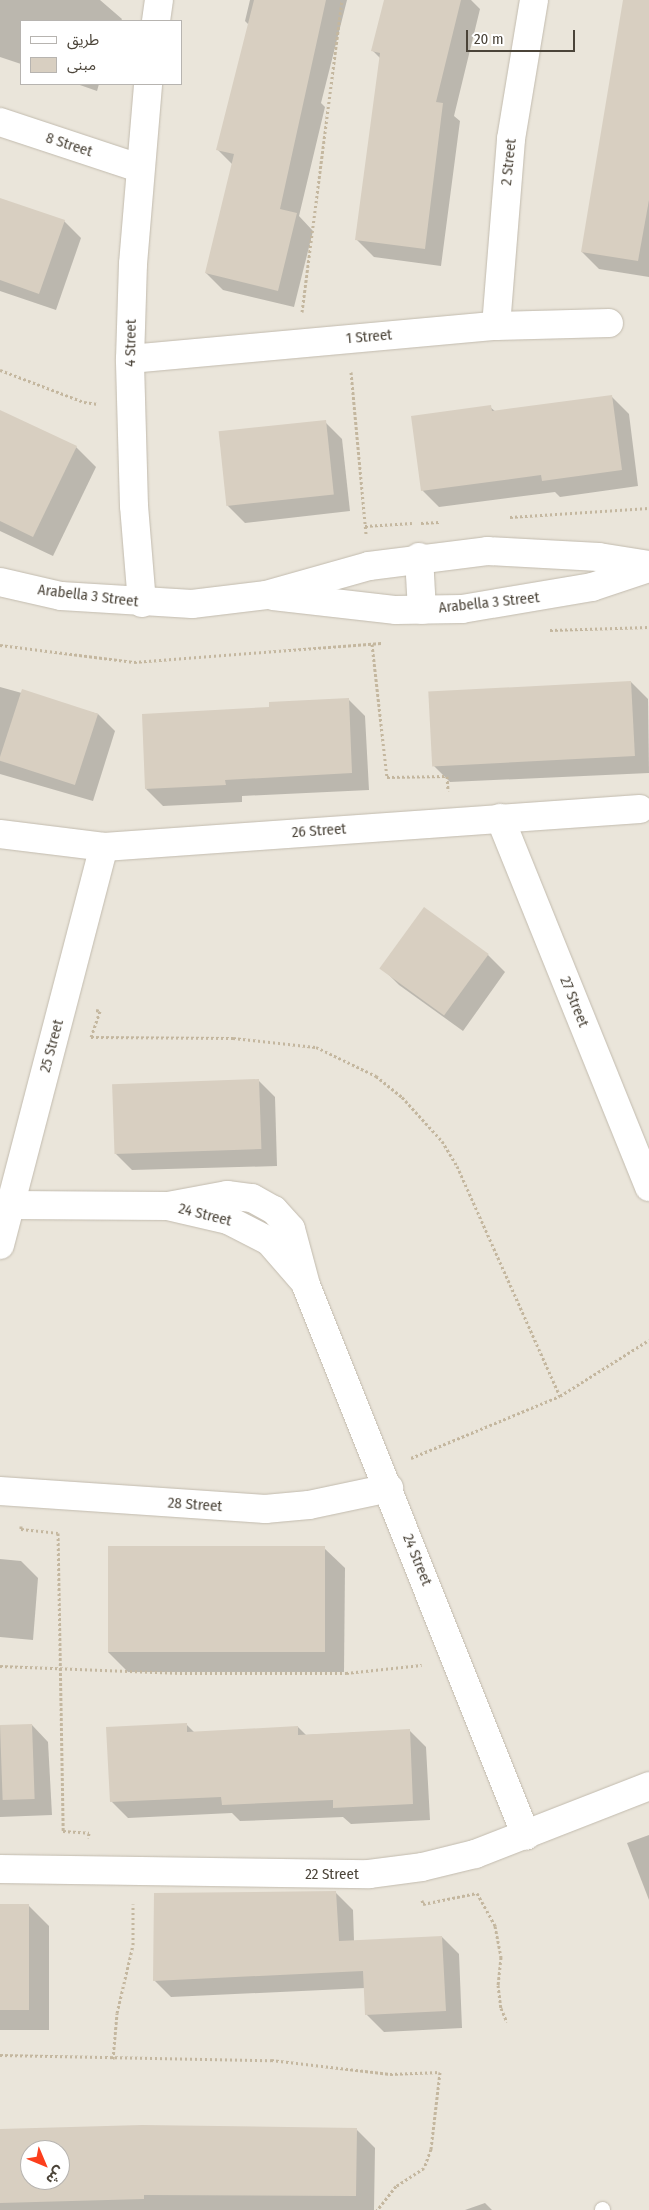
<!DOCTYPE html>
<meta charset="utf-8">
<style>
body{margin:0}
#map{position:relative;width:649px;height:2210px;overflow:hidden;background:#f6f3ec;font-family:"Fira Sans Condensed","Noto Sans Arabic",sans-serif}
div>[style]{position:absolute}
.residential>*{inset:0;background:#eae5da}
.shadow>*{inset:0;background:#0003}
.building>*{inset:0;background:#d8cfc1;transform-origin:0 0}
.path>*{height:3px;margin-top:-1.5px;transform-origin:0;background:repeating-linear-gradient(90deg,#c4b79f 0 2.5px,transparent 0 5px)}
.roads{filter:drop-shadow(0 0 1px #c2bbae) drop-shadow(0 0 1px #c2bbae)}
.lane>*{height:15px;margin:-7.5px;padding:0 7.5px;transform-origin:7.5px;border-radius:7.5px;background:#fff}
.street>*{height:28px;margin:-14px;padding:0 14px;transform-origin:14px;border-radius:14px;background:#fff}
span{translate:-50% -50%;white-space:nowrap;text-align:center;line-height:1.15;-webkit-text-stroke:5px #fff;paint-order:stroke}
.street-label{font-size:15px;color:#4b4439}
.legend{position:absolute;left:20px;top:20px;width:162px;height:65px;box-sizing:border-box;background:#fff;border:1px solid #b7b4b0;margin:0;padding:6px 9px;list-style:none;font-size:15px;color:#4b4439}
.legend li{display:flex;align-items:center;gap:10px;height:25px}
.legend b{width:25px;border:1px solid #b7b4b0}
.north{position:absolute;left:20px;top:2140px;width:50px;height:50px;box-sizing:border-box;background:#fff;border:1px solid #b7b4b0;border-radius:50%;rotate:135deg;font-size:14px;font-weight:700;line-height:20px;text-align:center;color:#4b4439}
.north::after{content:'';display:block;margin:auto;width:18px;height:22px;background:#fc3f1d;clip-path:polygon(50% 0,100% 100%,50% 72%,0 100%)}
.scale{position:absolute;left:466px;top:30px;width:109px;height:22px;box-sizing:border-box;border:2px solid #4b4439;border-top:0;padding-left:6px;font-size:15px;line-height:18px;white-space:nowrap;color:#4b4439;-webkit-text-stroke:4px #fff;paint-order:stroke}
</style>
<div id="map">
<div class="residential">
<i style="clip-path:polygon(evenodd,0 0,649px 0,649px 2210px,0 2210px,0 0,21px 21px,181px 21px,181px 84px,21px 84px,21px 21px,0 0,30px 2150px,60px 2150px,60px 2180px,30px 2180px,30px 2150px)"></i>
</div>
<div class="shadow">
<i style="clip-path:polygon(0 0,100px 0,122px 19px,121px 21px,21px 21px,21px 64px,0 57px)"></i>
<i style="clip-path:polygon(250px 0,347px 0,321px 103px,325px 107px,299px 216px,313px 231px,294px 307px,223px 290px,206px 273px,233px 165px,218px 150px,249px 25px,245px 21px)"></i>
<i style="clip-path:polygon(385px 0,471px 0,480px 9px,454px 116px,460px 121px,441px 266px,374px 257px,357px 240px,381px 59px,373px 51px)"></i>
<i style="clip-path:polygon(624px 0,649px 0,649px 277px,599px 269px,582px 252px)"></i>
<i style="clip-path:polygon(77px 84px,99px 84px,97px 91px)"></i>
<i style="clip-path:polygon(0 199px,64px 221px,81px 238px,56px 310px,0 291px)"></i>
<i style="clip-path:polygon(612px 397px,629px 414px,638px 486px,560px 497px,555px 492px,439px 507px,422px 490px,490px 407px,496px 412px)"></i>
<i style="clip-path:polygon(0 411px,76px 447px,96px 467px,53px 556px,0 531px)"></i>
<i style="clip-path:polygon(325px 422px,342px 439px,350px 511px,245px 523px,228px 506px,221px 433px)"></i>
<i style="clip-path:polygon(631px 682px,648px 699px,649px 773px,450px 782px,433px 765px)"></i>
<i style="clip-path:polygon(0 687px,98px 714px,115px 731px,93px 801px,0 774px)"></i>
<i style="clip-path:polygon(348px 699px,365px 716px,369px 790px,242px 796px,242px 802px,163px 806px,146px 789px,270px 708px)"></i>
<i style="clip-path:polygon(424px 909px,488px 955px,505px 972px,463px 1031px,399px 985px,382px 968px)"></i>
<i style="clip-path:polygon(258px 1080px,275px 1097px,277px 1166px,132px 1170px,115px 1153px)"></i>
<i style="clip-path:polygon(324px 1548px,345px 1568px,344px 1672px,128px 1672px,108px 1652px)"></i>
<i style="clip-path:polygon(0 1559px,21px 1561px,38px 1578px,33px 1640px,0 1637px)"></i>
<i style="clip-path:polygon(186px 1724px,195px 1733px,298px 1727px,306px 1735px,409px 1730px,426px 1747px,430px 1820px,351px 1824px,343px 1817px,240px 1821px,232px 1813px,128px 1818px,111px 1801px)"></i>
<i style="clip-path:polygon(32px 1725px,48px 1742px,52px 1815px,0 1817px,0 1726px)"></i>
<i style="clip-path:polygon(649px 1835px,649px 1900px,627px 1843px)"></i>
<i style="clip-path:polygon(336px 1893px,353px 1910px,354px 1941px,442px 1937px,459px 1954px,462px 2028px,384px 2032px,367px 2015px,365px 1988px,171px 1997px,154px 1980px)"></i>
<i style="clip-path:polygon(0 1906px,29px 1906px,49px 1926px,49px 2030px,0 2030px)"></i>
<i style="clip-path:polygon(evenodd,356px 2129px,375px 2148px,374px 2210px,0 2210px,0 2131px,356px 2129px,30px 2150px,60px 2150px,60px 2180px,30px 2180px,30px 2150px)"></i>
<i style="clip-path:polygon(485px 2203px,492px 2210px,465px 2210px)"></i>
</div>
<div class="building">
<i style="clip-path:polygon(254px 0,326px 0,280px 209px,297px 213px,278px 291px,205px 273px,234px 154px,216px 150px)"></i>
<i style="clip-path:polygon(384px 0,461px 0,436px 102px,443px 103px,425px 249px,355px 240px,380px 53px,371px 51px)"></i>
<i style="clip-path:polygon(623px 0,649px 0,649px 200px,638px 261px,581px 252px)"></i>
<i style="clip-path:polygon(0 198px,65px 220px,39px 294px,0 280px)"></i>
<i style="clip-path:polygon(612px 395px,622px 470px,542px 481px,541px 475px,421px 491px,411px 416px,491px 405px,492px 411px)"></i>
<i style="clip-path:polygon(0 410px,77px 446px,33px 537px,0 521px)"></i>
<i style="left:326px;top:420px;width:75px;height:108px;rotate:84deg"></i>
<i style="left:631px;top:681px;width:75px;height:203px;rotate:87deg"></i>
<i style="left:22px;top:689px;width:80px;height:75px;rotate:18deg"></i>
<i style="clip-path:polygon(349px 698px,352px 773px,225px 780px,226px 785px,145px 789px,142px 714px,269px 707px,269px 702px)"></i>
<i style="left:424px;top:907px;width:80px;height:76px;rotate:36deg"></i>
<i style="left:259px;top:1079px;width:70px;height:147px;rotate:88deg"></i>
<i style="left:108px;top:1546px;width:217px;height:106px"></i>
<i style="clip-path:polygon(187px 1723px,187px 1732px,298px 1726px,298px 1735px,410px 1729px,413px 1804px,333px 1808px,333px 1800px,222px 1805px,221px 1797px,110px 1802px,106px 1727px)"></i>
<i style="left:32px;top:1724px;width:75px;height:32px;rotate:88deg"></i>
<i style="clip-path:polygon(336px 1891px,339px 1941px,442px 1936px,446px 2011px,365px 2015px,363px 1971px,153px 1981px,154px 1893px)"></i>
<i style="left:0;top:1904px;width:29px;height:106px"></i>
<i style="clip-path:polygon(evenodd,142px 2125px,357px 2128px,356px 2196px,144px 2195px,144px 2199px,0 2203px,0 2129px,142px 2125px,30px 2150px,60px 2150px,60px 2180px,30px 2180px,30px 2150px)"></i>
</div>
<div class="path">
<i style="left:302px;top:312px;width:315px;rotate:-82.7deg"></i>
<i style="left:0;top:370px;width:90px;rotate:20.9deg"></i>
<i style="left:84px;top:402px;width:14px;rotate:8deg"></i>
<i style="left:351px;top:372px;width:164px;rotate:84.7deg"></i>
<i style="left:510px;top:517px;width:139px;rotate:-3.7deg"></i>
<i style="left:421px;top:523px;width:18px;rotate:-3deg"></i>
<i style="left:365px;top:526px;width:47px;rotate:-3.7deg"></i>
<i style="left:550px;top:630px;width:99px;rotate:-1.7deg"></i>
<i style="left:372px;top:644px;width:134px;rotate:83.6deg"></i>
<i style="left:387px;top:777px;width:60px;rotate:-1deg"></i>
<i style="left:447px;top:776px;width:15px;rotate:86deg"></i>
<i style="left:0;top:645px;width:135px;rotate:7.2deg"></i>
<i style="left:134px;top:662px;width:248px;rotate:-4.4deg"></i>
<i style="left:96px;top:1010px;width:4px;rotate:14deg"></i>
<i style="left:100px;top:1011px;width:28px;rotate:109deg"></i>
<i style="left:91px;top:1037px;width:142px;rotate:0.4deg"></i>
<i style="left:233px;top:1038px;width:83px;rotate:6.2deg"></i>
<i style="left:316px;top:1047px;width:67px;rotate:25.8deg"></i>
<i style="left:376px;top:1076px;width:33px;rotate:39deg"></i>
<i style="left:402px;top:1097px;width:59px;rotate:47.7deg"></i>
<i style="left:442px;top:1141px;width:29px;rotate:59deg"></i>
<i style="left:457px;top:1166px;width:252px;rotate:65.9deg"></i>
<i style="left:411px;top:1458px;width:161px;rotate:-22.6deg"></i>
<i style="left:560px;top:1396px;width:105px;rotate:-32.2deg"></i>
<i style="left:21px;top:1526px;width:3px;rotate:90deg"></i>
<i style="left:21px;top:1529px;width:37px;rotate:6deg"></i>
<i style="left:58px;top:1533px;width:298px;rotate:89deg"></i>
<i style="left:63px;top:1831px;width:26px;rotate:4deg"></i>
<i style="left:89px;top:1833px;width:5px;rotate:101deg"></i>
<i style="left:0;top:1666px;width:180px;rotate:2.2deg"></i>
<i style="left:180px;top:1673px;width:166px"></i>
<i style="left:346px;top:1673px;width:76px;rotate:-6deg"></i>
<i style="left:422px;top:1900px;width:4px;rotate:76deg"></i>
<i style="left:423px;top:1904px;width:55px;rotate:-11.5deg"></i>
<i style="left:477px;top:1893px;width:38px;rotate:61deg"></i>
<i style="left:495px;top:1926px;width:32px;rotate:79deg"></i>
<i style="left:501px;top:1957px;width:28px;rotate:96deg"></i>
<i style="left:498px;top:1985px;width:23px;rotate:83deg"></i>
<i style="left:501px;top:2008px;width:15px;rotate:67deg"></i>
<i style="left:0;top:2055px;width:271px;rotate:1.1deg"></i>
<i style="left:271px;top:2060px;width:120px;rotate:6.7deg"></i>
<i style="left:390px;top:2074px;width:50px;rotate:-2.3deg"></i>
<i style="left:440px;top:2072px;width:78px;rotate:96.7deg"></i>
<i style="left:431px;top:2149px;width:20px;rotate:110deg"></i>
<i style="left:424px;top:2168px;width:33px;rotate:147deg"></i>
<i style="left:396px;top:2186px;width:31px;rotate:128deg"></i>
<i style="left:113px;top:2059px;width:46px;rotate:-85deg"></i>
<i style="left:117px;top:2013px;width:70px;rotate:-76.8deg"></i>
<i style="left:133px;top:1945px;width:41px;rotate:-90deg"></i>
</div>
<div class="roads">
<div class="lane">
<i style="left:602px;top:2209px;width:1px;rotate:90deg"></i>
</div>
<div class="street">
<i style="left:156px;top:21px;width:21px;rotate:-82deg"></i>
<i style="left:0;top:122px;width:146px;rotate:18.3deg"></i>
<i style="left:496px;top:326px;width:188px;rotate:-85.4deg"></i>
<i style="left:511px;top:139px;width:141px;rotate:-80.6deg"></i>
<i style="left:130px;top:359px;width:367px;rotate:-5.2deg"></i>
<i style="left:496px;top:326px;width:113px;rotate:-1.5deg"></i>
<i style="left:419px;top:557px;width:53px;rotate:86.8deg"></i>
<i style="left:0;top:582px;width:63px;rotate:12.9deg"></i>
<i style="left:61px;top:596px;width:131px;rotate:3.5deg"></i>
<i style="left:192px;top:604px;width:75px;rotate:-6.9deg"></i>
<i style="left:266px;top:595px;width:107px;rotate:-15.7deg"></i>
<i style="left:369px;top:566px;width:119px;rotate:-7.2deg"></i>
<i style="left:487px;top:551px;width:112px;rotate:3.1deg"></i>
<i style="left:599px;top:557px;width:51px;rotate:9.1deg"></i>
<i style="left:273px;top:596px;width:124px;rotate:6.5deg"></i>
<i style="left:396px;top:610px;width:66px;rotate:-0.9deg"></i>
<i style="left:462px;top:609px;width:132px;rotate:-9.6deg"></i>
<i style="left:592px;top:587px;width:60px;rotate:-18.4deg"></i>
<i style="left:142px;top:603px;width:97px;rotate:-94.7deg"></i>
<i style="left:134px;top:506px;width:147px;rotate:-91.6deg"></i>
<i style="left:130px;top:359px;width:95px;rotate:-88.2deg"></i>
<i style="left:133px;top:264px;width:181px;rotate:-85.2deg"></i>
<i style="left:500px;top:818px;width:398px;rotate:68deg"></i>
<i style="left:0;top:834px;width:105px;rotate:7.1deg"></i>
<i style="left:104px;top:847px;width:537px;rotate:-4.06deg"></i>
<i style="left:9px;top:1205px;width:159px;rotate:0.4deg"></i>
<i style="left:168px;top:1206px;width:62px;rotate:13.1deg"></i>
<i style="left:228px;top:1220px;width:46px;rotate:27.1deg"></i>
<i style="left:269px;top:1241px;width:50px;rotate:49deg"></i>
<i style="left:168px;top:1206px;width:60px;rotate:-10.6deg"></i>
<i style="left:227px;top:1195px;width:25px;rotate:7deg"></i>
<i style="left:252px;top:1198px;width:25px;rotate:29deg"></i>
<i style="left:274px;top:1210px;width:25px;rotate:48deg"></i>
<i style="left:291px;top:1229px;width:58px;rotate:75deg"></i>
<i style="left:306px;top:1285px;width:593px;rotate:68.23deg"></i>
<i style="left:0;top:1245px;width:411px;rotate:-75.4deg"></i>
<i style="left:0;top:1491px;width:266px;rotate:3.9deg"></i>
<i style="left:265px;top:1509px;width:44px;rotate:-5.2deg"></i>
<i style="left:309px;top:1505px;width:82px;rotate:-12deg"></i>
<i style="left:0;top:1869px;width:369px;rotate:0.8deg"></i>
<i style="left:369px;top:1874px;width:53px;rotate:-7.5deg"></i>
<i style="left:422px;top:1867px;width:55px;rotate:-13.8deg"></i>
<i style="left:475px;top:1854px;width:187px;rotate:-21.3deg"></i>
</div>
</div>
<div class="street-label">
<span style="left:69px;top:145px;rotate:18deg">8 Street</span>
<span style="left:509px;top:162px;rotate:-84deg">2 Street</span>
<span style="left:369px;top:337px;rotate:-5deg">1 Street</span>
<span style="left:131px;top:343px;rotate:-89deg">4 Street</span>
<span style="left:88px;top:596px;rotate:7deg">Arabella 3 Street</span>
<span style="left:489px;top:603px;rotate:-6deg">Arabella 3 Street</span>
<span style="left:319px;top:831px;rotate:-4deg">26 Street</span>
<span style="left:574px;top:1002px;rotate:68deg">27 Street</span>
<span style="left:52px;top:1046px;rotate:-75deg">25 Street</span>
<span style="left:205px;top:1215px;rotate:14deg">24 Street</span>
<span style="left:195px;top:1505px;rotate:4deg">28 Street</span>
<span style="left:417px;top:1560px;rotate:68deg">24 Street</span>
<span style="left:332px;top:1875px">22 Street</span>
</div>
<ul class="legend">
<li><b style="height:6px;background:#fff"></b>طريق</li>
<li><b style="height:14px;background:#d8cfc1"></b>مبنى</li>
</ul>
<div class="north">ش</div>
<div class="scale">20 m</div>
</div>
